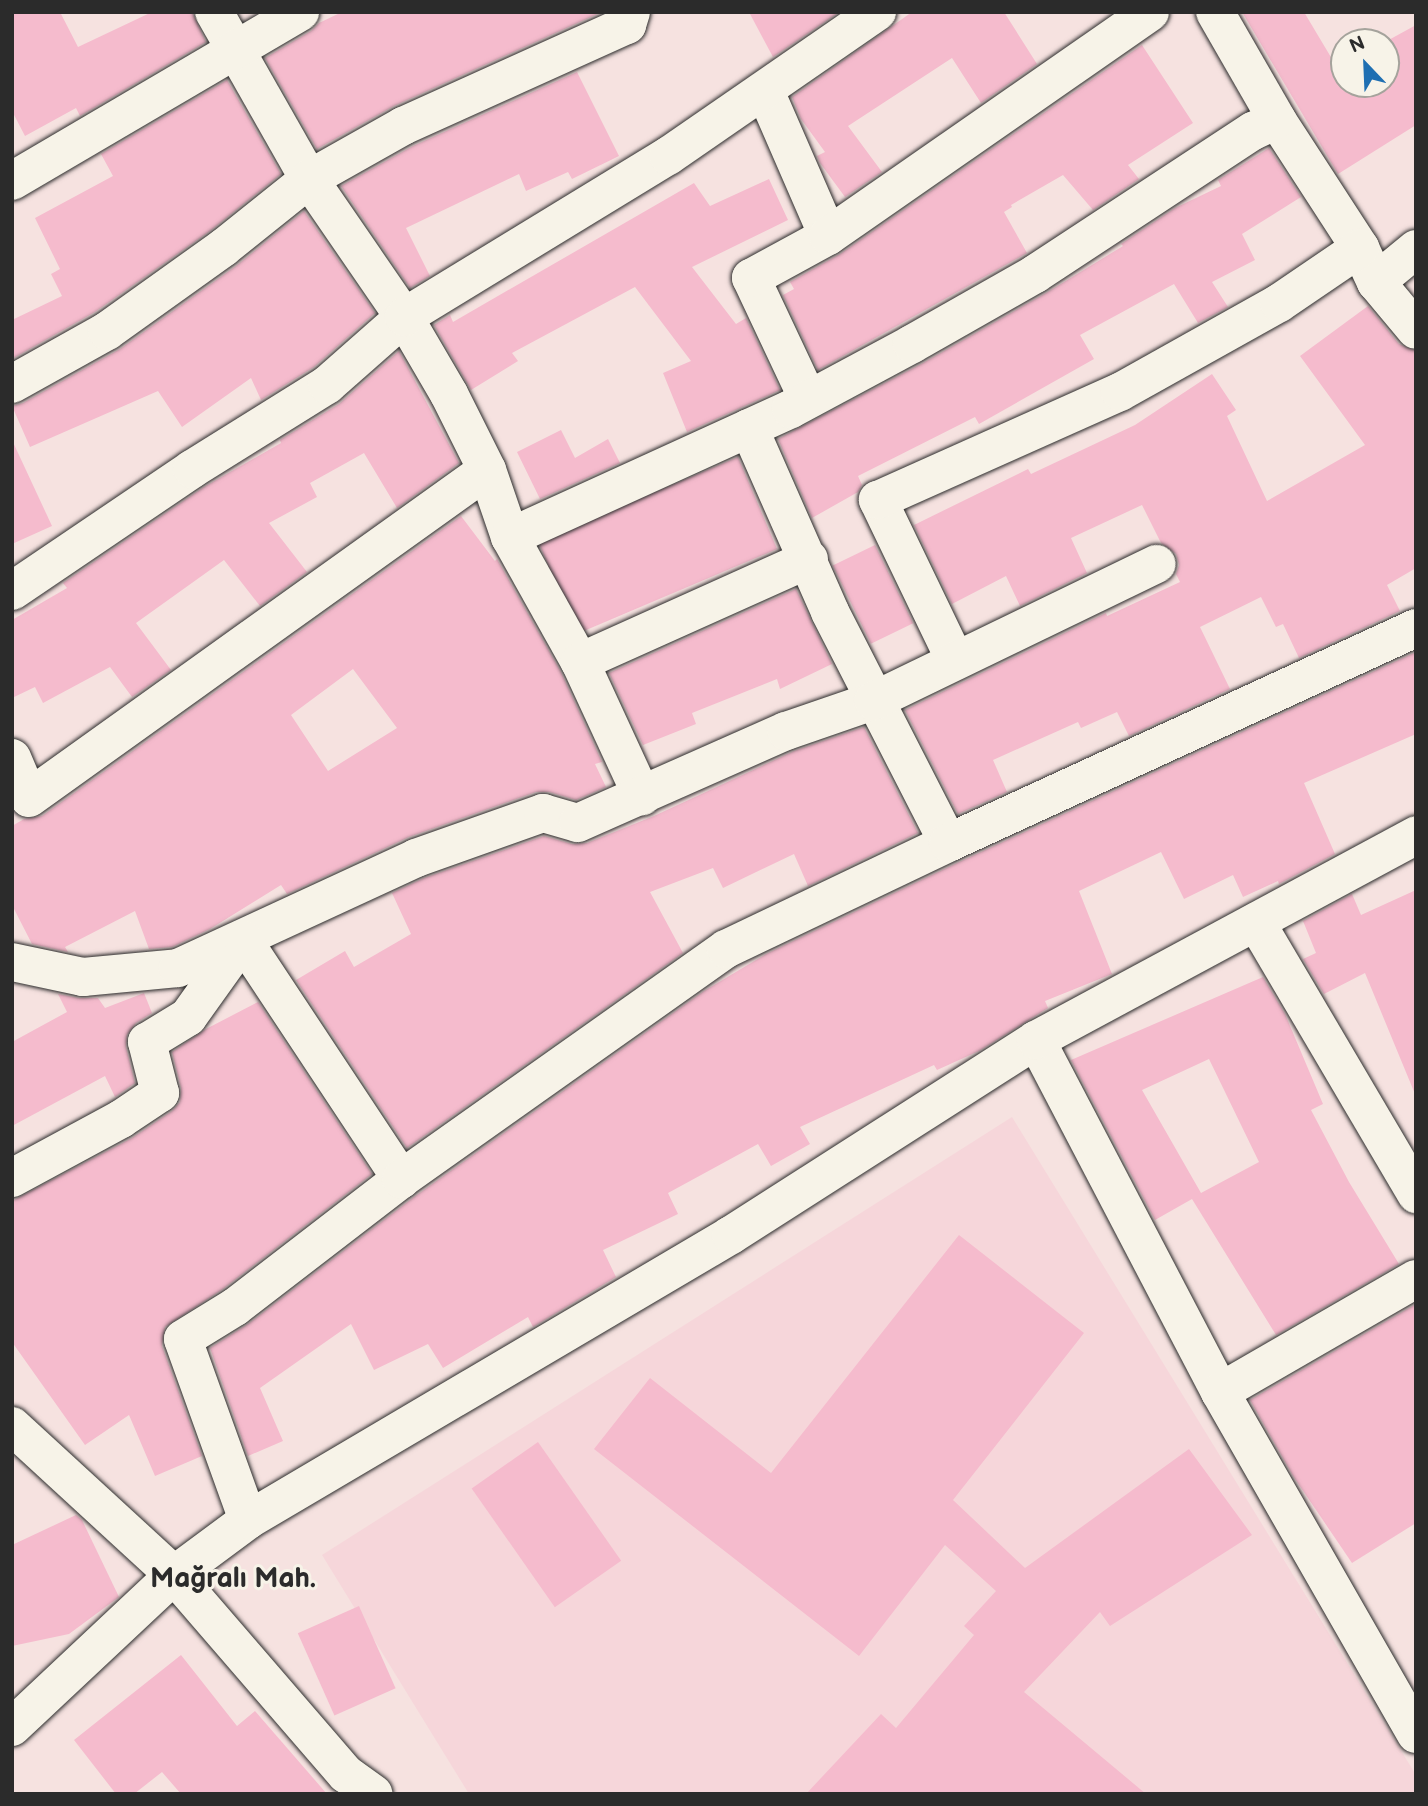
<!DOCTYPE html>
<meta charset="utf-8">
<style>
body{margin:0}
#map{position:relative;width:1428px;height:1806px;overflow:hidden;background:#f6e2e0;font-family:"Balsamiq Sans",sans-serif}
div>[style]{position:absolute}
.built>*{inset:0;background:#f6d6da}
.building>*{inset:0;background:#f5bbcd;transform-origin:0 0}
.roads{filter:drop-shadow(0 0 2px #2b2b2b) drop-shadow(0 0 2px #2b2b2b)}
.minor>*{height:38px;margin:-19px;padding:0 19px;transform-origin:19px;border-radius:19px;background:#f7f3e8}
span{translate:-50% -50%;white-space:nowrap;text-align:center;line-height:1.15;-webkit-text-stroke:6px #f7f3e8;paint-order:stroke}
.district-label{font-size:28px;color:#2b2b2b;font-weight:700}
.frame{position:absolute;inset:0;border:14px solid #2b2b2b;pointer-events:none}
.north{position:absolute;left:1330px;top:28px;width:70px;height:70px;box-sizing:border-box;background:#f7f3e8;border:2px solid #a5a39c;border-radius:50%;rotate:337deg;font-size:19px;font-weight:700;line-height:28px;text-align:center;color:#2b2b2b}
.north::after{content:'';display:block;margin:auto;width:24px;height:32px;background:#1f6fb2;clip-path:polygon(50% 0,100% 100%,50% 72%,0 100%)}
</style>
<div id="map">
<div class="built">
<i style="clip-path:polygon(1012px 1117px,1416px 1775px,1416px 1794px,469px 1794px,322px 1555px)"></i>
</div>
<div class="building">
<i style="clip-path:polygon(12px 12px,60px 12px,78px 47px,152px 12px,192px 12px,206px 42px,80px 116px,76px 108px,25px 136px,12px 111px)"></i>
<i style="clip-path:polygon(342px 12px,602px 12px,394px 106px,317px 149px,265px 58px,311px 31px,319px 23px)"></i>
<i style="clip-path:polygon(749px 12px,837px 12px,838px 13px,773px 57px)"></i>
<i style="clip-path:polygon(912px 12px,1004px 12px,1037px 64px,981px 103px,952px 58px,848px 126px,882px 172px,845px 197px,820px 163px,817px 156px,825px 152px,801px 119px,792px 97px)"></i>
<i style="clip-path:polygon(1242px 12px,1304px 12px,1338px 69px,1344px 66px,1344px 84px,1386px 84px,1385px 42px,1416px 25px,1416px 125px,1338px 174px)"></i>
<i style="clip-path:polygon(1142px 45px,1193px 123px,1128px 165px,1139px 179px,1093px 210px,1063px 175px,1011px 205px,1012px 207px,1004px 212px,1027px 253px,818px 370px,783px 295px,794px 289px,790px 282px,840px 254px)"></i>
<i style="clip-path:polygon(577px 72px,619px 156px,572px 179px,568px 172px,526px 191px,519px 174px,406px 228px,430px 276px,410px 288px,341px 186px,413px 146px)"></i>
<i style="clip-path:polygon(227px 80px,281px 174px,210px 231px,95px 312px,12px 359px,12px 320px,62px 296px,51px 274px,60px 269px,35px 218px,113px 176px,101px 154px)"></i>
<i style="clip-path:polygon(1269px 148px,1301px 197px,1242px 234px,1255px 260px,1212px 282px,1228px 307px,1198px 323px,1174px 284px,1080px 335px,1094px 359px,979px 424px,975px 417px,858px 476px,862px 485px,858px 492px,812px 518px,778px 439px,923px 363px,1046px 293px,1123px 246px,1121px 244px,1175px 208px,1221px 186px,1218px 180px)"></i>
<i style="clip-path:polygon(769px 179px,788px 220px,692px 267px,736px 324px,746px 318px,780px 390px,687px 432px,663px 373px,691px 361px,635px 287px,512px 353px,518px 361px,471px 390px,434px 325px,450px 315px,453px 322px,694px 183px,710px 206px)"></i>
<i style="clip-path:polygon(304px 211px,375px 313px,314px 367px,261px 400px,251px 378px,182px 427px,158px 391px,30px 447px,12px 406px,23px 403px,120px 349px,236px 266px)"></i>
<i style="clip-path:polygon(1368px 306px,1399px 344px,1416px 351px,1416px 568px,1387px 585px,1400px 611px,1299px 658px,1283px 624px,1276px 627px,1261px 597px,1200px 627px,1230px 689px,1129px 736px,1117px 712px,1081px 728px,1078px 722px,993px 760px,1007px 792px,958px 814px,905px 710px,1106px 613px,1107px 616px,1180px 582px,1176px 574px,1179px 565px,1176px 554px,1161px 543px,1142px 505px,1071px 538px,1087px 573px,1020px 606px,1006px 576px,952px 604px,914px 525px,1028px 469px,1031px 474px,1135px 425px,1212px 374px,1236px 410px,1227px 416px,1267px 501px,1365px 445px,1300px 356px)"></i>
<i style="clip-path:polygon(399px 351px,459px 463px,397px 508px,364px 453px,310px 483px,317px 497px,269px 523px,307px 572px,260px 606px,224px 560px,136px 623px,171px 670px,132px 697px,110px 667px,43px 703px,35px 687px,12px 698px,12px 620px,67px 588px,63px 583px,204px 487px,281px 443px,280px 440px,339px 404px)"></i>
<i style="clip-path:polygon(561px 430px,575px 458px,608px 439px,620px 463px,540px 499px,517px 452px)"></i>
<i style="clip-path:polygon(12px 440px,52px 526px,12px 544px)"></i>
<i style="left:738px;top:457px;width:100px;height:217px;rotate:67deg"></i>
<i style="clip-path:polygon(evenodd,461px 516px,495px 561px,497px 559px,561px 672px,602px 762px,595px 764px,606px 787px,576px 800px,549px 792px,536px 792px,409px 837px,287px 894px,281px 885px,210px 929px,172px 947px,149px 949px,135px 911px,65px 947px,68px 952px,32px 944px,12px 905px,12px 826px,24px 819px,42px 816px,461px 516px,353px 669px,397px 728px,328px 771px,291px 715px,353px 669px)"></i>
<i style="left:875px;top:545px;width:87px;height:47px;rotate:64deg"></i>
<i style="clip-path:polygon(796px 589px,832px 664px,780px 689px,777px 679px,692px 713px,696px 724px,643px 745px,609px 673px)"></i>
<i style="clip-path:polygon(1416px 652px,1416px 734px,1304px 783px,1335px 854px,1279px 884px,1278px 881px,1243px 897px,1233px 875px,1184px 899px,1161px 852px,1079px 891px,1112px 974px,1045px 1001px,1048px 1008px,979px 1051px,937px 1070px,934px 1065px,800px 1127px,810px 1144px,771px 1166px,758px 1144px,668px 1193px,678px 1214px,603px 1250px,616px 1277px,533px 1327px,528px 1317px,443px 1368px,428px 1344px,374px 1370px,351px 1324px,260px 1388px,283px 1441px,248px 1456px,210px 1348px,248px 1324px,414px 1197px,704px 991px,766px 954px,957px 863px)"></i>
<i style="clip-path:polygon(864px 727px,918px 833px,808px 886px,794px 854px,723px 888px,713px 868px,650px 892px,683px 953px,407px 1148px,296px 980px,345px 951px,354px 967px,411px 934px,392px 893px,424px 878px,544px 836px,572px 844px,587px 843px,654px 816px,794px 751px)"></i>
<i style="clip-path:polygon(1416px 890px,1416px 1094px,1415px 1094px,1365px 973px,1324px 994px,1303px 959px,1316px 953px,1303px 921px,1352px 894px,1361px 915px)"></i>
<i style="clip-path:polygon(evenodd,1263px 977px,1285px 1014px,1323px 1104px,1311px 1110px,1349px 1182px,1399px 1264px,1276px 1335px,1192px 1199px,1155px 1220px,1071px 1060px,1263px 977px,1209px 1059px,1259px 1162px,1201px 1193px,1142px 1090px,1209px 1059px)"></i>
<i style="clip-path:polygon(144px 993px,152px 1013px,136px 1023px,127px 1035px,126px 1047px,135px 1083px,115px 1097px,105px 1076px,12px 1126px,12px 1042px,67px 1012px,58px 994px,79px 998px,98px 998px,105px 1008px)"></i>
<i style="clip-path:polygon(258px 1002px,372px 1174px,223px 1289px,165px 1327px,162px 1346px,202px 1456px,155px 1476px,129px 1415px,85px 1445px,12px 1342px,12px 1201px,132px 1138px,172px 1111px,180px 1102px,181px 1088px,172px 1052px,206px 1029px)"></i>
<i style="clip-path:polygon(959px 1235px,1084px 1333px,953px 1500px,1025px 1568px,1189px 1449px,1252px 1535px,1110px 1626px,1100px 1612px,1024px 1692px,1146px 1794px,806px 1794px,881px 1714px,896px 1728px,974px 1635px,964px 1626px,996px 1591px,945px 1545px,859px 1656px,594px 1449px,650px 1378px,771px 1473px)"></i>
<i style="clip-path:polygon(1416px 1304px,1416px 1523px,1352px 1563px,1293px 1476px,1250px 1400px)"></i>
<i style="left:538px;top:1442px;width:145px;height:81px;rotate:55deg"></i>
<i style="clip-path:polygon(76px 1515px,82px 1520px,119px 1597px,69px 1634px,12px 1646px,12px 1545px)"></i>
<i style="left:359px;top:1606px;width:90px;height:67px;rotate:66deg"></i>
<i style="clip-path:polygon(181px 1655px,237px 1726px,255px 1711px,327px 1794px,181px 1794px,162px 1772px,134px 1794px,116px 1794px,74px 1740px)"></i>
</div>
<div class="roads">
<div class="minor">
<i style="left:214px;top:12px;width:192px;rotate:60.4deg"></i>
<i style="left:309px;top:179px;width:168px;rotate:55.5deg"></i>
<i style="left:404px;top:317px;width:89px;rotate:59.7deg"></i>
<i style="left:449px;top:394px;width:85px;rotate:63.4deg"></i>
<i style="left:487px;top:470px;width:71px;rotate:71.1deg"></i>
<i style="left:510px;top:537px;width:143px;rotate:60.8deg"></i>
<i style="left:580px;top:662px;width:148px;rotate:65.2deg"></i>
<i style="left:1215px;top:12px;width:125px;rotate:60.1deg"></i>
<i style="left:1277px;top:120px;width:153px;rotate:57deg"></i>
<i style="left:1360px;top:248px;width:38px;rotate:65deg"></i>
<i style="left:1376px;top:282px;width:62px;rotate:50.2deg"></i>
<i style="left:765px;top:91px;width:158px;rotate:66.5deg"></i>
<i style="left:12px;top:181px;width:334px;rotate:-30.4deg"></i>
<i style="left:1376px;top:282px;width:52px;rotate:-39.5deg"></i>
<i style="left:12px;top:384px;width:109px;rotate:-29.2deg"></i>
<i style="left:107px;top:331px;width:143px;rotate:-35.6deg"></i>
<i style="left:223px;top:248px;width:110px;rotate:-38.7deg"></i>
<i style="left:309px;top:179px;width:108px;rotate:-29.4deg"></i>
<i style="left:403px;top:126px;width:246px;rotate:-24.3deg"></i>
<i style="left:627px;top:25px;width:14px;rotate:-73deg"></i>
<i style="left:808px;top:399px;width:134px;rotate:-115.2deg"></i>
<i style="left:751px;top:278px;width:88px;rotate:-28.6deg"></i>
<i style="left:828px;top:236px;width:392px;rotate:-34.8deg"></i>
<i style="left:749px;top:428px;width:201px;rotate:66.2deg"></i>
<i style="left:830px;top:612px;width:259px;rotate:62.9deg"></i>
<i style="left:510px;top:537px;width:309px;rotate:-24.5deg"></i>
<i style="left:791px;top:409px;width:137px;rotate:-28.2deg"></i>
<i style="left:912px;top:344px;width:142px;rotate:-29.6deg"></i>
<i style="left:1035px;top:274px;width:261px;rotate:-33.3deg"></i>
<i style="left:1253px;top:131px;width:26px;rotate:-25deg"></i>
<i style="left:12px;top:591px;width:217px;rotate:-34.1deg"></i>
<i style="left:192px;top:469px;width:159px;rotate:-31.9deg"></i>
<i style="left:327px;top:385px;width:103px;rotate:-41.4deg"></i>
<i style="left:404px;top:317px;width:309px;rotate:-31.4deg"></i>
<i style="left:668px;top:156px;width:254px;rotate:-34.6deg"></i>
<i style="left:955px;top:660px;width:178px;rotate:-115.7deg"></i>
<i style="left:878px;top:500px;width:265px;rotate:-24.1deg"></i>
<i style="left:1120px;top:392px;width:182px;rotate:-29.2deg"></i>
<i style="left:1279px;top:303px;width:98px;rotate:-34.2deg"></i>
<i style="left:580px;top:662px;width:251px;rotate:-24.2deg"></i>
<i style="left:12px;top:758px;width:43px;rotate:67deg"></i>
<i style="left:29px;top:798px;width:563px;rotate:-35.61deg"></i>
<i style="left:1256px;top:922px;width:316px;rotate:59.5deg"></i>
<i style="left:12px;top:962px;width:73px;rotate:11.9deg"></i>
<i style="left:83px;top:977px;width:95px;rotate:-5.4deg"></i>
<i style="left:178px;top:968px;width:262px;rotate:-24.8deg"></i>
<i style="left:416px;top:858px;width:135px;rotate:-19.5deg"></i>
<i style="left:543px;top:813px;width:36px;rotate:16deg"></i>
<i style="left:578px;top:823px;width:227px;rotate:-23.9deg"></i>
<i style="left:786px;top:731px;width:92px;rotate:-19deg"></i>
<i style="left:873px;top:701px;width:315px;rotate:-25.8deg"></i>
<i style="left:1036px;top:1040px;width:397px;rotate:62.4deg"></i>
<i style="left:1220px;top:1392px;width:394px;rotate:60.2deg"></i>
<i style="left:12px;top:1178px;width:124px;rotate:-28.4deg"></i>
<i style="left:121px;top:1119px;width:47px;rotate:-33.7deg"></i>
<i style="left:160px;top:1093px;width:53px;rotate:-104.3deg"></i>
<i style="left:147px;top:1042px;width:48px;rotate:-31.4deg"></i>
<i style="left:188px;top:1017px;width:95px;rotate:-54.5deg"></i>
<i style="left:243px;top:940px;width:287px;rotate:56.5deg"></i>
<i style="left:1220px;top:1392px;width:226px;rotate:-30deg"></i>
<i style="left:12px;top:1426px;width:220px;rotate:42.6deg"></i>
<i style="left:174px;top:1575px;width:263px;rotate:49.2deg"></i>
<i style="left:346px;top:1774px;width:34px;rotate:36deg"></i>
<i style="left:248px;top:1520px;width:192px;rotate:-109.8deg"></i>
<i style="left:183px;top:1339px;width:61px;rotate:-31.6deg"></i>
<i style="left:235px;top:1307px;width:210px;rotate:-37.6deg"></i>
<i style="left:401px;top:1179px;width:398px;rotate:-35.3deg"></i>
<i style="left:726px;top:949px;width:246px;rotate:-25.5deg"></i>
<i style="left:948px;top:843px;width:515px;rotate:-24.67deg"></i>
<i style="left:12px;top:1727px;width:222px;rotate:-43.2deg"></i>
<i style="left:174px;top:1575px;width:92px;rotate:-36.6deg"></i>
<i style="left:248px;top:1520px;width:561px;rotate:-30.54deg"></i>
<i style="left:731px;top:1235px;width:362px;rotate:-32.6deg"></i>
<i style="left:1036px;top:1040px;width:432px;rotate:-28.3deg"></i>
</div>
</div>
<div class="district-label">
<span style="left:233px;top:1579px">Mağralı Mah.</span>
</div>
<div class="frame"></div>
<div class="north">N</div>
</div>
